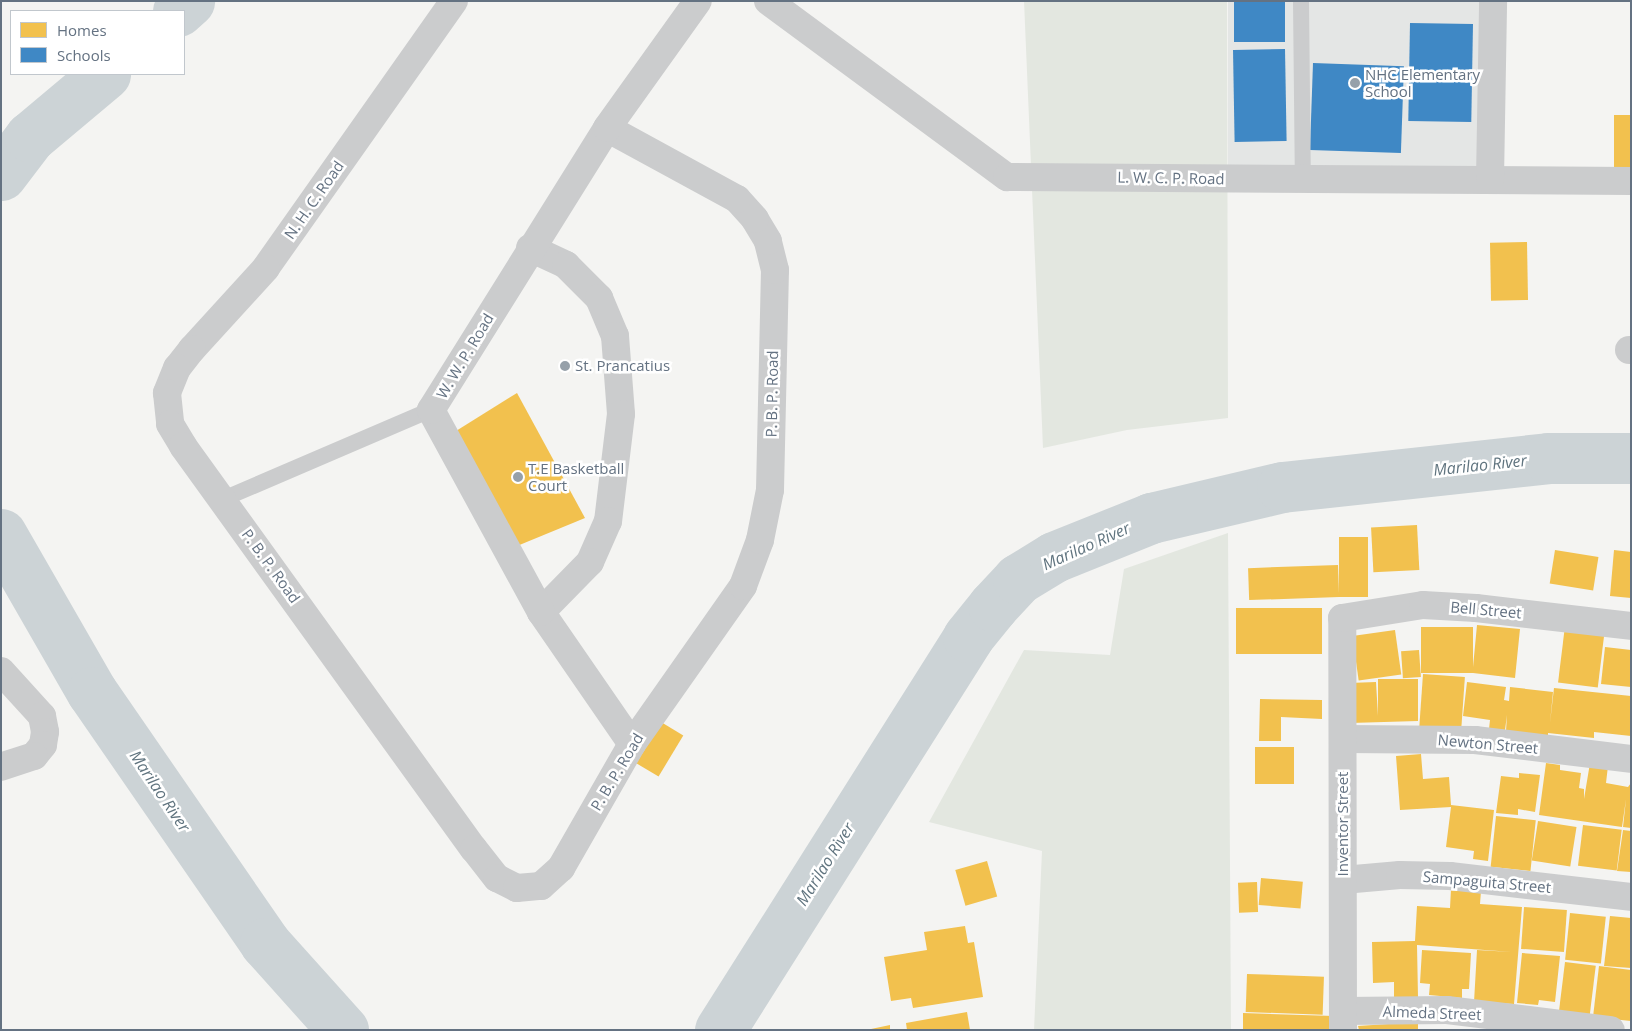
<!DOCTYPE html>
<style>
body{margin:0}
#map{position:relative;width:1632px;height:1031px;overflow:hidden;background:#f4f4f2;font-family:"Open Sans",sans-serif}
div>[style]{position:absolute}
.built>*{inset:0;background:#e4e6e5;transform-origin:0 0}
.green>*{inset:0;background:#e3e7e0}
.homes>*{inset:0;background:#f2c14e;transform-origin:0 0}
.schools>*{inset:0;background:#3f88c5;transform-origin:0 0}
.river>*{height:51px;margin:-25.5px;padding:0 25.5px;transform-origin:25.5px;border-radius:25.5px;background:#ccd3d6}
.service>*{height:16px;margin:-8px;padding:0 8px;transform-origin:8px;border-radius:8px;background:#cbcccd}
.minor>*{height:28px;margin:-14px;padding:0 14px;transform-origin:14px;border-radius:14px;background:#cbcccd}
.dots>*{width:14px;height:14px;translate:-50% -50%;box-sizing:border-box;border:2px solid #fff;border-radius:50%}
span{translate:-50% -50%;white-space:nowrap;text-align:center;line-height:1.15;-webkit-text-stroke:5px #fff;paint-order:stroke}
.poi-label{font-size:15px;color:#647282}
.left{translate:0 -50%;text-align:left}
.street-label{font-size:15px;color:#647282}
.water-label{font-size:16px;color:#60747f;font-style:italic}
.frame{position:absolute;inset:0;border:2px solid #647282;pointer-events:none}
.legend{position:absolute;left:10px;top:10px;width:175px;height:65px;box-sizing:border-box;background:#fff;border:1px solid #c1c7cd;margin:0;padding:6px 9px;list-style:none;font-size:15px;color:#647282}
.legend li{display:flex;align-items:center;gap:10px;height:25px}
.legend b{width:25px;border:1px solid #c1c7cd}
</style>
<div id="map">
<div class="built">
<i style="left:1228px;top:1px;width:254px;height:165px"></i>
</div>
<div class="green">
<i style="clip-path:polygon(1024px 1px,1227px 1px,1228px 418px,1127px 430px,1043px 448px)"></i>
<i style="clip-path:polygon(1228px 533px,1231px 1030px,1034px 1030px,1042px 851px,929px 822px,1024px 650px,1110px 655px,1124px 569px)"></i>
</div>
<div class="homes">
<i style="left:1614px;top:115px;width:17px;height:60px"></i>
<i style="left:1527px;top:242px;width:58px;height:37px;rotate:89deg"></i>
<i style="clip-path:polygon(517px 393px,585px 518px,517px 546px,448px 436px)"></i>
<i style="left:1417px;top:525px;width:45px;height:46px;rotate:87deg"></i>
<i style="left:1339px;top:537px;width:29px;height:60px"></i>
<i style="left:1555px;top:550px;width:44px;height:34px;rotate:9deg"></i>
<i style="clip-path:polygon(1614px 550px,1631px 552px,1631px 598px,1610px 596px)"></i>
<i style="left:1338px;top:565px;width:32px;height:90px;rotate:88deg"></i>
<i style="left:1322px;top:608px;width:46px;height:86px;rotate:90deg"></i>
<i style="clip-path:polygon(1477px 625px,1520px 629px,1515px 678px,1473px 673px,1421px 673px,1421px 627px,1473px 627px,1473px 667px)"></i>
<i style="left:1565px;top:626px;width:40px;height:57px;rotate:7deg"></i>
<i style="left:1395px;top:630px;width:45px;height:43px;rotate:82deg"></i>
<i style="clip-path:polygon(1605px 647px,1631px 650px,1631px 687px,1601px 684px)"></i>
<i style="left:1419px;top:650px;width:27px;height:18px;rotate:86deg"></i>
<i style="left:1423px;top:674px;width:42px;height:53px;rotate:4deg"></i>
<i style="clip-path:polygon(1378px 679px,1418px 679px,1418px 721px,1350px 723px,1349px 683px,1376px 682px,1378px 716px)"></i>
<i style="clip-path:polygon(1467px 682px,1506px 687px,1504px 700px,1509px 701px,1510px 687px,1553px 692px,1550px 723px,1554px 688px,1631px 696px,1631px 736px,1594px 732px,1594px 738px,1548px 733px,1548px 736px,1506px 731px,1507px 715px,1505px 730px,1489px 729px,1490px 720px,1463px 716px)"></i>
<i style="clip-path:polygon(1260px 699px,1322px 700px,1322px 719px,1281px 717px,1281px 741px,1259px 741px)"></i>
<i style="left:661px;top:722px;width:26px;height:48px;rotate:31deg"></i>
<i style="left:1294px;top:747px;width:37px;height:39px;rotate:90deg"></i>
<i style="clip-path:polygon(1421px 754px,1423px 779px,1449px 777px,1451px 805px,1494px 810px,1488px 861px,1473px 859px,1474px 851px,1446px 847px,1451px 807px,1400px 810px,1396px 756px)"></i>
<i style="clip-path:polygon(1546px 763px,1560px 765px,1560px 770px,1581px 773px,1579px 788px,1584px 789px,1584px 799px,1590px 763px,1608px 766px,1606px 783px,1628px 787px,1631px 783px,1631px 828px,1623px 827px,1626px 799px,1622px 827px,1539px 815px)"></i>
<i style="clip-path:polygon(1519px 773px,1540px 775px,1535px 812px,1518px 809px,1518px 815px,1496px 813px,1501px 776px,1519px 778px)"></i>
<i style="left:1496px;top:816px;width:40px;height:51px;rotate:6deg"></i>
<i style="left:1538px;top:821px;width:39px;height:40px;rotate:9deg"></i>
<i style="left:1583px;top:825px;width:39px;height:41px;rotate:7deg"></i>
<i style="clip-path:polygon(1623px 830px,1631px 831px,1631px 872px,1617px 871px)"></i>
<i style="left:987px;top:861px;width:37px;height:33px;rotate:74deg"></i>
<i style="left:1261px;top:878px;width:42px;height:27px;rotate:5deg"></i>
<i style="left:1257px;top:882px;width:30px;height:19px;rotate:88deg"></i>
<i style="clip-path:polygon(1451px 889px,1481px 891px,1480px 904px,1522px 907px,1514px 1004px,1474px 1002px,1477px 950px,1512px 952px,1417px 945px,1418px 997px,1394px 997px,1394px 982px,1373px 983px,1372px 942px,1415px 941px,1417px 906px,1450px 908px)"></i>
<i style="left:1524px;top:907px;width:43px;height:42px;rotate:4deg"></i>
<i style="left:1570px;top:913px;width:36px;height:47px;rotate:6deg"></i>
<i style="clip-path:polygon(1610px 916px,1631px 918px,1631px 968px,1604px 966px)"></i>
<i style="clip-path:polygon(965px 926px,968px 943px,974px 942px,983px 997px,913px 1008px,911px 998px,891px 1001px,884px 957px,927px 950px,924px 932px)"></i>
<i style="clip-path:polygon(1422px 950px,1471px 953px,1469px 989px,1462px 989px,1462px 998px,1429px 995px,1430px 984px,1420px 983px)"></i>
<i style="clip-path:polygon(1522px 953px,1560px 956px,1555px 1002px,1539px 1000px,1538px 1005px,1517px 1003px)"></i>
<i style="left:1565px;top:962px;width:31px;height:49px;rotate:7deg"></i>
<i style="clip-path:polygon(1599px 966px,1631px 970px,1631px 1021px,1593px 1017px)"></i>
<i style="left:1247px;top:974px;width:77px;height:38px;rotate:2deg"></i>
<i style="clip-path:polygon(967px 1012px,970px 1030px,907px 1030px,906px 1023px)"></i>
<i style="clip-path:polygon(1243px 1013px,1334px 1016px,1333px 1030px,1243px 1030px)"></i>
<i style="clip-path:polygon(1418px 1022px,1418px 1030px,1359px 1030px,1358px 1026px)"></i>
<i style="clip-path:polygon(890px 1025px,890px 1030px,871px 1030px,871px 1029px)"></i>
</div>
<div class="schools">
<i style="left:1234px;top:1px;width:51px;height:41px"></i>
<i style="left:1410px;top:23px;width:63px;height:98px;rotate:1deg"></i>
<i style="left:1285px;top:49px;width:92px;height:52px;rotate:89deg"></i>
<i style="left:1313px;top:63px;width:91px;height:87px;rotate:2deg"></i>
</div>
<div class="river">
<i style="left:178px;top:11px;width:15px;rotate:-42deg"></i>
<i style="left:1px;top:175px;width:48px;rotate:-52.7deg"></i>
<i style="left:30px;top:137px;width:98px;rotate:-40deg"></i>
<i style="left:1px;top:534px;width:182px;rotate:60.1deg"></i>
<i style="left:92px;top:692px;width:305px;rotate:55.4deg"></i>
<i style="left:265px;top:943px;width:117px;rotate:48.1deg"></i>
<i style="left:720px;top:1030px;width:465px;rotate:-57.7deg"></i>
<i style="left:968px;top:637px;width:40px;rotate:-51deg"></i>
<i style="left:993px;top:606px;width:37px;rotate:-47deg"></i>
<i style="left:1018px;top:579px;width:42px;rotate:-31.4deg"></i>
<i style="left:1054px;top:557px;width:105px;rotate:-21.9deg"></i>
<i style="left:1151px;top:518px;width:135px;rotate:-13.3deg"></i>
<i style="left:1282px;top:487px;width:268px;rotate:-6.2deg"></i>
<i style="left:1548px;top:458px;width:83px"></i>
</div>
<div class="service">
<i style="left:1301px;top:1px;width:177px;rotate:89.4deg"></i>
<i style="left:223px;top:499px;width:226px;rotate:-23.2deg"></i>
</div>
<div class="minor">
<i style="left:454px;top:1px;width:327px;rotate:125.2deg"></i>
<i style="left:266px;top:268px;width:110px;rotate:132.4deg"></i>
<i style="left:192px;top:349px;width:24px;rotate:128deg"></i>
<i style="left:177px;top:368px;width:27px;rotate:112deg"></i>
<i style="left:167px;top:393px;width:31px;rotate:84deg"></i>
<i style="left:170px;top:424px;width:26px;rotate:59deg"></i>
<i style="left:183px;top:446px;width:497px;rotate:54.2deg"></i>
<i style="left:474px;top:849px;width:37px;rotate:52deg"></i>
<i style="left:497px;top:878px;width:22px;rotate:27deg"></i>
<i style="left:517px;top:888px;width:24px;rotate:-5deg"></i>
<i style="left:541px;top:886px;width:27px;rotate:-42deg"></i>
<i style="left:561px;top:868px;width:143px;rotate:-60.2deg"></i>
<i style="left:632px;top:744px;width:193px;rotate:-54.9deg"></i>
<i style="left:743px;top:586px;width:49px;rotate:-69.7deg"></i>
<i style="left:760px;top:540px;width:51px;rotate:-78.7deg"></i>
<i style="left:770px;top:490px;width:220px;rotate:-88.7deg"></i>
<i style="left:775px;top:270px;width:30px;rotate:-104deg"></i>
<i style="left:768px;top:241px;width:26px;rotate:-121deg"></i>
<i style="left:755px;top:219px;width:27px;rotate:-132deg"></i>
<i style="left:737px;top:199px;width:148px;rotate:-151.4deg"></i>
<i style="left:768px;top:1px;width:297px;rotate:36.4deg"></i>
<i style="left:1007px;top:177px;width:624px;rotate:0.37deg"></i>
<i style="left:1490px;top:179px;width:178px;rotate:-89deg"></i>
<i style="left:530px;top:248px;width:40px;rotate:25deg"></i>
<i style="left:566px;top:265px;width:47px;rotate:45deg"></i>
<i style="left:599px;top:298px;width:41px;rotate:67.2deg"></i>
<i style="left:615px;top:336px;width:78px;rotate:85.6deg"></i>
<i style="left:621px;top:414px;width:108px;rotate:96.9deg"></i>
<i style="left:608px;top:521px;width:45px;rotate:113.7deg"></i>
<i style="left:590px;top:562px;width:70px;rotate:134.4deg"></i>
<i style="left:1629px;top:350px;width:2px"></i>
<i style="left:1px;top:671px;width:61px;rotate:47.7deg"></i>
<i style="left:42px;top:716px;width:16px;rotate:79deg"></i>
<i style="left:45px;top:732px;width:13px;rotate:99deg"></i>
<i style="left:43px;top:745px;width:14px;rotate:129deg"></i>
<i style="left:34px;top:756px;width:35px;rotate:162deg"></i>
<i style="left:1344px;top:739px;width:131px;rotate:0.4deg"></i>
<i style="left:1475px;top:740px;width:157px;rotate:6.9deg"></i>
<i style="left:632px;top:744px;width:160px;rotate:-124.6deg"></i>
<i style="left:541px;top:612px;width:230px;rotate:-118.6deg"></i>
<i style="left:431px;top:410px;width:332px;rotate:-58deg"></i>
<i style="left:607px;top:128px;width:156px;rotate:-54.4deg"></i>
<i style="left:1343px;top:880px;width:57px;rotate:-5deg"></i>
<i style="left:1400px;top:875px;width:50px;rotate:1.1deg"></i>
<i style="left:1450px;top:876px;width:182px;rotate:6.6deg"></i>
<i style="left:1343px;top:1011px;width:104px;rotate:-0.6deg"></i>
<i style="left:1447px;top:1010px;width:165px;rotate:7deg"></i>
<i style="left:1343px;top:1030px;width:412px;rotate:-90.1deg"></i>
<i style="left:1342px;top:618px;width:82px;rotate:-9.1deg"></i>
<i style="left:1423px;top:605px;width:53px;rotate:3.2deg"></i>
<i style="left:1476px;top:608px;width:156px;rotate:6.6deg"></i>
</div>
<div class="dots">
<i style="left:1355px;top:83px;background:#96a0a9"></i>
<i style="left:565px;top:366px;background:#96a0a9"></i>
<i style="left:518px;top:477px;background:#96a0a9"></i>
</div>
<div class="poi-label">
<span class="left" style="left:1365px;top:83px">NHC Elementary<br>School</span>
<span class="left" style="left:575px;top:366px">St. Prancatius</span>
<span class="left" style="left:528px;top:477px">T.E Basketball<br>Court</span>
</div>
<div class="street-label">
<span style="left:1171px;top:178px;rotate:1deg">L. W. C. P. Road</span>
<span style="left:314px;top:200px;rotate:-55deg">N. H. C. Road</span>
<span style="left:465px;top:356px;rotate:-59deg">W. W. P. Road</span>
<span style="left:772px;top:394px;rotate:-89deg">P. B. P. Road</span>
<span style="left:271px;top:566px;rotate:54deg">P. B. P. Road</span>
<span style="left:1486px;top:610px;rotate:5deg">Bell Street</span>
<span style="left:1488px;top:744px;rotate:5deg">Newton Street</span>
<span style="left:617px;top:772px;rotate:-59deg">P. B. P. Road</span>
<span style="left:1343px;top:824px;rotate:-90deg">Inventor Street</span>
<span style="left:1487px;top:882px;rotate:5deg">Sampaguita Street</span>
<span style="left:1432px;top:1013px;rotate:2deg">Almeda Street</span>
</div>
<div class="water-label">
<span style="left:1480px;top:465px;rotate:-6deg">Marilao River</span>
<span style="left:1086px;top:546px;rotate:-24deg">Marilao River</span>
<span style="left:160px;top:791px;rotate:56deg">Marilao River</span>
<span style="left:825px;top:864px;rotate:-58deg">Marilao River</span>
</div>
<div class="frame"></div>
<ul class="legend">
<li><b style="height:14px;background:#f2c14e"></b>Homes</li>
<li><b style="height:14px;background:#3f88c5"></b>Schools</li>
</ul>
</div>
